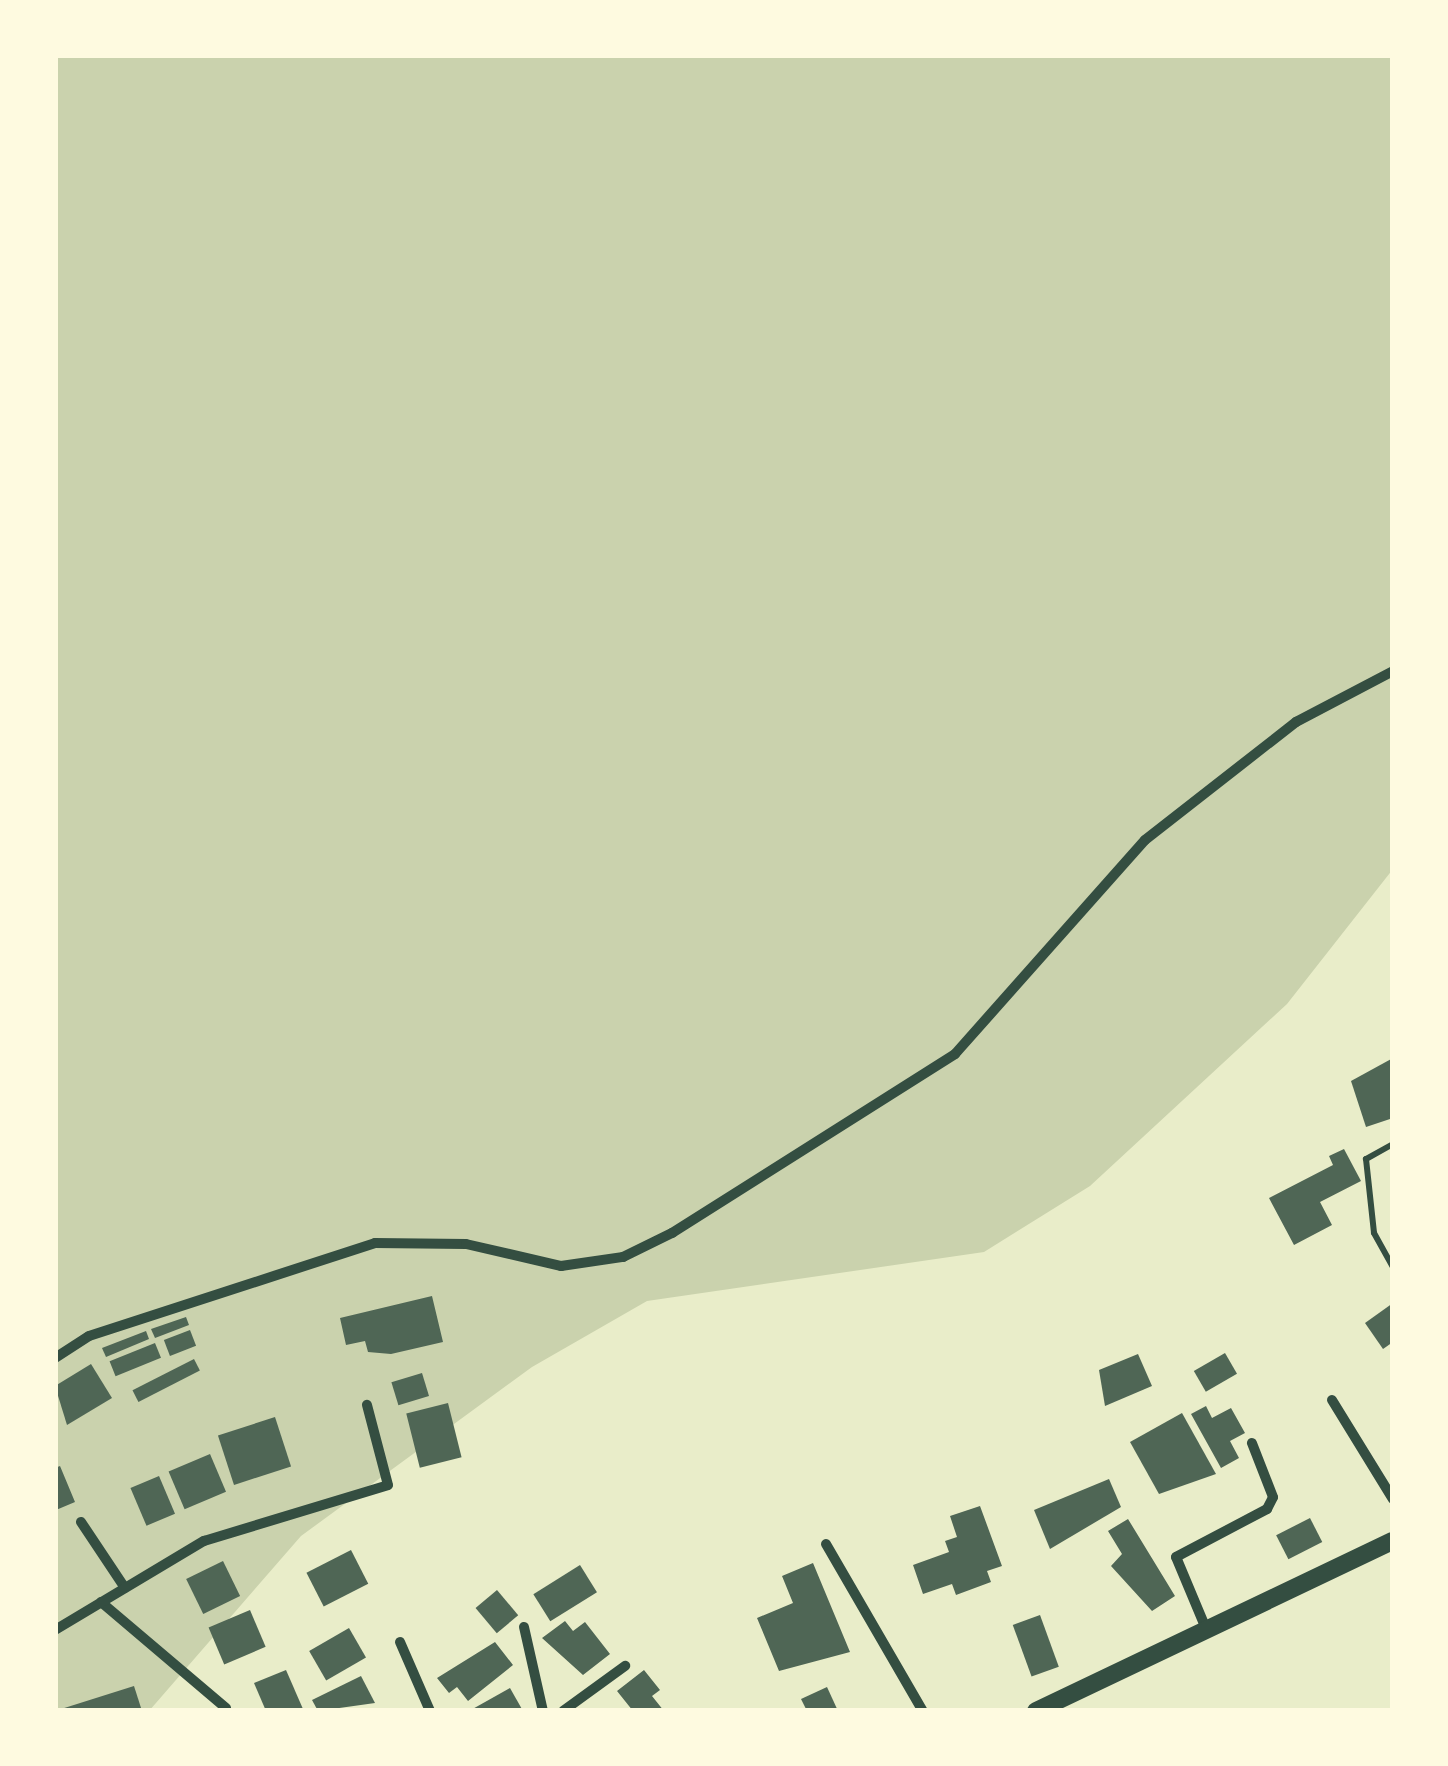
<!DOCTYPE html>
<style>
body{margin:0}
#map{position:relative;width:1448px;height:1766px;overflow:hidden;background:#e9edc9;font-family:Karla,sans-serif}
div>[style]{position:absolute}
.green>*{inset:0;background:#cad2ad}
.building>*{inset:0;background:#4f6655;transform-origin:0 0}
.path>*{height:6px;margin:-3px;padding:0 3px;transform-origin:3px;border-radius:3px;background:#344e41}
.minor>*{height:10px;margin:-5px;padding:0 5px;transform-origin:5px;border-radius:5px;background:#344e41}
.tertiary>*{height:18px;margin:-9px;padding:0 9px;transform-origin:9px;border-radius:9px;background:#344e41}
span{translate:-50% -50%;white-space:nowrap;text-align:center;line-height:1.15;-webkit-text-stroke:8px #fefae0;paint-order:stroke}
.frame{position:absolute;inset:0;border:58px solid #fefae0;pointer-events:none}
</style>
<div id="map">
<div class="green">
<i style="clip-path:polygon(55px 55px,1393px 55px,1393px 869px,1287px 1004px,1090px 1186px,984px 1252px,647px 1301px,532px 1367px,301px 1536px,149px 1711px,55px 1711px)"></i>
</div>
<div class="building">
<i style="clip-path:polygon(1393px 1058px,1393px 1118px,1366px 1127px,1351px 1081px)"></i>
<i style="clip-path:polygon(1344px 1149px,1361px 1181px,1320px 1202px,1332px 1225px,1294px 1245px,1269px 1198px,1333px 1165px,1329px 1156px)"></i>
<i style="clip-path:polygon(432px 1296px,443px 1342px,391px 1354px,368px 1352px,365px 1341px,346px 1345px,340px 1318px)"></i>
<i style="clip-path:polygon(1393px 1303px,1393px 1342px,1383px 1349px,1365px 1323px)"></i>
<i style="clip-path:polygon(186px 1317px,189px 1325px,155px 1338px,151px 1329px)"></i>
<i style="left:190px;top:1330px;width:17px;height:28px;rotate:69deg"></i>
<i style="clip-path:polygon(146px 1331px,149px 1339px,106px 1357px,102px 1348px)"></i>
<i style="left:155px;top:1343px;width:16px;height:49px;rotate:68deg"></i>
<i style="left:1225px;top:1353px;width:24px;height:36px;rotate:60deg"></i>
<i style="clip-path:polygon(1138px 1354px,1152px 1386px,1105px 1406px,1099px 1370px)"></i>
<i style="left:194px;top:1359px;width:13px;height:69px;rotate:63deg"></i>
<i style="clip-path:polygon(91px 1364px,112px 1398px,67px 1425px,55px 1386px)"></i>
<i style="left:422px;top:1373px;width:24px;height:32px;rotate:73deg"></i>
<i style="left:448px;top:1403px;width:56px;height:43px;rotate:76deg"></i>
<i style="clip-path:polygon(1206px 1406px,1212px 1418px,1231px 1408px,1245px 1433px,1230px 1441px,1239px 1458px,1221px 1468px,1191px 1414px)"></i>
<i style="clip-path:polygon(1182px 1413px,1216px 1474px,1159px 1494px,1130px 1442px)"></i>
<i style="left:275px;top:1417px;width:52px;height:60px;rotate:72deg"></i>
<i style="left:210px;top:1454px;width:41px;height:45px;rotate:67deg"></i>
<i style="clip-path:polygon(60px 1466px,75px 1502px,56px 1510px,55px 1523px,55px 1468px)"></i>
<i style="left:159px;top:1476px;width:41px;height:31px;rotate:67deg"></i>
<i style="clip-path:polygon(1109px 1479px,1121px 1507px,1050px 1549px,1034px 1510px)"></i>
<i style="clip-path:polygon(980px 1506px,1002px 1566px,987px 1571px,991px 1582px,956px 1595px,952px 1584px,923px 1594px,913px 1565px,949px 1552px,945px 1541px,957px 1537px,950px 1516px)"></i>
<i style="left:1310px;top:1518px;width:27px;height:38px;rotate:63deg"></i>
<i style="clip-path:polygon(1128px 1519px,1175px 1596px,1152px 1611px,1111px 1566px,1122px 1554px,1108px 1531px)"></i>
<i style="left:351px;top:1550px;width:38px;height:50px;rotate:63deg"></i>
<i style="left:223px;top:1561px;width:39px;height:41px;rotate:64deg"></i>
<i style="clip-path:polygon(813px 1563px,850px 1652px,779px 1671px,757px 1618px,793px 1603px,782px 1576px)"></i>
<i style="left:580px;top:1565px;width:32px;height:55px;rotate:58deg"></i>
<i style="left:497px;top:1590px;width:33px;height:28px;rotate:50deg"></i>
<i style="left:250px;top:1610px;width:40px;height:45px;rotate:67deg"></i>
<i style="left:1040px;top:1615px;width:55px;height:29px;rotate:70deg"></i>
<i style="clip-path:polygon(565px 1621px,573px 1631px,585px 1622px,610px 1654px,583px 1675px,542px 1638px)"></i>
<i style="left:349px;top:1628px;width:34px;height:46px;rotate:60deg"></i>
<i style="clip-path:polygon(495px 1642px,513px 1665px,468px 1701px,457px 1687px,449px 1693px,437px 1678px)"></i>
<i style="clip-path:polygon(286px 1670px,303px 1709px,266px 1711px,254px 1683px)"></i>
<i style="clip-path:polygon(644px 1670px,660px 1690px,652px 1696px,664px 1711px,633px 1711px,617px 1691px)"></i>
<i style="clip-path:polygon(361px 1676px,375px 1703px,318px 1711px,312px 1700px)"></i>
<i style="clip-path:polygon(134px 1686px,142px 1711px,58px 1711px,58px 1710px)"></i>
<i style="clip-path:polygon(827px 1687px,838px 1711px,807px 1711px,801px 1699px)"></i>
<i style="clip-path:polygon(510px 1688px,523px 1711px,469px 1711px)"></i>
</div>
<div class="path">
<i style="left:1393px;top:1144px;width:31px;rotate:151deg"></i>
<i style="left:1366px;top:1159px;width:74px;rotate:83.8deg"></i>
<i style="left:1374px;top:1233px;width:39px;rotate:61deg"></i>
</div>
<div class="minor">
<i style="left:55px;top:1358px;width:40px;rotate:-32.9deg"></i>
<i style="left:89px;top:1336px;width:301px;rotate:-18deg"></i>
<i style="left:375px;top:1243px;width:91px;rotate:0.6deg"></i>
<i style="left:466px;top:1244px;width:98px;rotate:13deg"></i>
<i style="left:561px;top:1266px;width:63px;rotate:-8.3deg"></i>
<i style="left:623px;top:1257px;width:55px;rotate:-26.1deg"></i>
<i style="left:672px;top:1233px;width:335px;rotate:-32.3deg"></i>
<i style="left:955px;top:1054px;width:286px;rotate:-48.4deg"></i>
<i style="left:1145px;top:840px;width:192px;rotate:-38deg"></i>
<i style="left:1296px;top:722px;width:110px;rotate:-27.7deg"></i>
<i style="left:1332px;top:1400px;width:116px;rotate:58.4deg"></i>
<i style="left:81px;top:1522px;width:79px;rotate:56.3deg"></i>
<i style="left:826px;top:1544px;width:193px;rotate:59.9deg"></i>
<i style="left:101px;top:1602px;width:164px;rotate:40.3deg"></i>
<i style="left:524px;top:1627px;width:86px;rotate:77.3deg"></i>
<i style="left:55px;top:1630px;width:174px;rotate:-30.9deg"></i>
<i style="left:204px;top:1541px;width:192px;rotate:-16.9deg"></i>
<i style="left:388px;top:1485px;width:83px;rotate:-104.7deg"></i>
<i style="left:1207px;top:1631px;width:80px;rotate:-112.7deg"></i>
<i style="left:1176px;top:1557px;width:103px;rotate:-27.8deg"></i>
<i style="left:1267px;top:1509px;width:13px;rotate:-63deg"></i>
<i style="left:1273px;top:1497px;width:58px;rotate:-111.3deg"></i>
<i style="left:400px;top:1642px;width:75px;rotate:66.5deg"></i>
<i style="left:563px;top:1711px;width:77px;rotate:-36deg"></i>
</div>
<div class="tertiary">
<i style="left:1036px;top:1711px;width:395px;rotate:-25.5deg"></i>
</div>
<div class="frame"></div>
</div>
